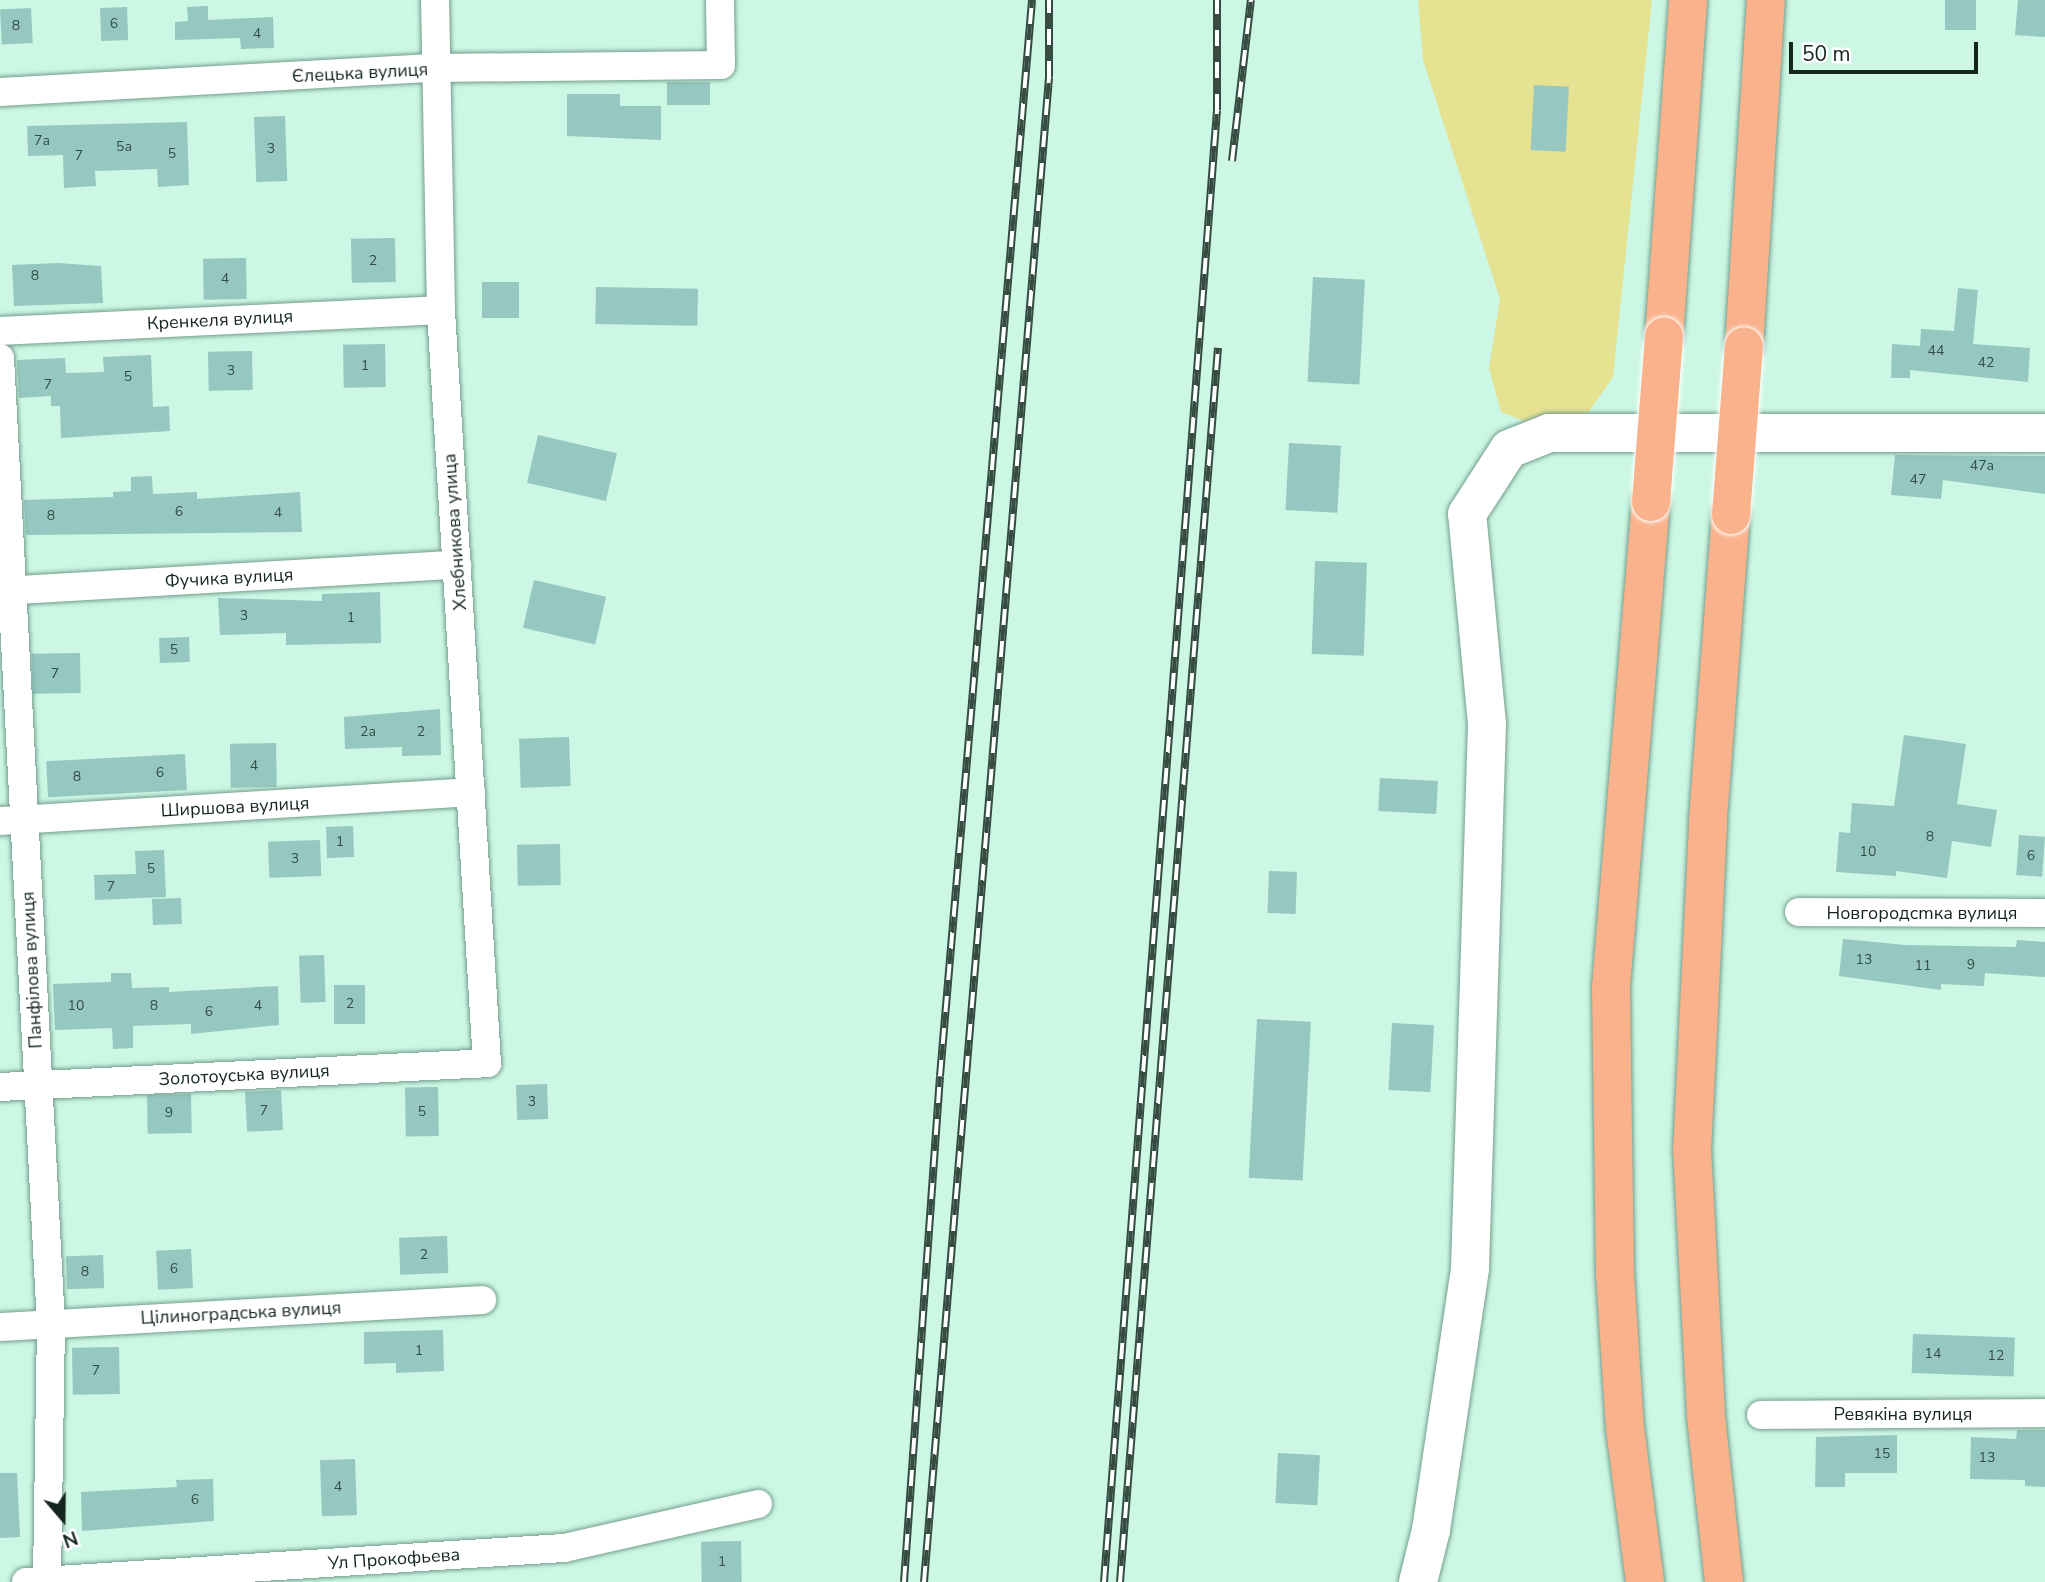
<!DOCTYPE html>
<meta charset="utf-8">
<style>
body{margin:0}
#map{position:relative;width:2045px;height:1582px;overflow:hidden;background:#cbf7e4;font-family:"Nunito Sans",sans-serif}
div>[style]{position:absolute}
.green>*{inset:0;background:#e5e291}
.building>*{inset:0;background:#96c7c1;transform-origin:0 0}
.roads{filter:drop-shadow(0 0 2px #749d8c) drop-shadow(0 0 2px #749d8c)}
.street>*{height:28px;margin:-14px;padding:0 14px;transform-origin:14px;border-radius:14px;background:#fff}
.secondary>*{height:38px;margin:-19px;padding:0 19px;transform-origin:19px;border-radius:19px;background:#fff}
.primary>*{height:38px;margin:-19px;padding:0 19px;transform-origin:19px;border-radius:19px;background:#f9b28c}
.rail>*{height:8px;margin-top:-4px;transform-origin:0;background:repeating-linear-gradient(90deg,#fff 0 16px,#364c42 0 32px);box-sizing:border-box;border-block:2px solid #364c42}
.bridges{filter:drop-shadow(0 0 2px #fff) drop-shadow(0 0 2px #fff)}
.primary-bridge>*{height:38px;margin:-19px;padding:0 19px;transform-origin:19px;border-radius:19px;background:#f9b28c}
span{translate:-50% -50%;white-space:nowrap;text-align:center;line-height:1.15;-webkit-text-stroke:5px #fff;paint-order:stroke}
.number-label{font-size:14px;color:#344e47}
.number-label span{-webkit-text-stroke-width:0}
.street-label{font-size:18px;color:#14251e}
.north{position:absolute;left:28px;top:1484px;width:70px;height:70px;-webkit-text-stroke:5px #fff;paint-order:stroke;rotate:160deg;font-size:19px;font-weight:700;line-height:28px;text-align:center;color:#14251e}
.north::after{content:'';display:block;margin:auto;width:24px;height:32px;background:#14251e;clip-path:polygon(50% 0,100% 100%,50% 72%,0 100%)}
.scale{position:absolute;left:1789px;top:42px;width:189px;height:32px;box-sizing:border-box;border:4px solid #14251e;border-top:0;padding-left:9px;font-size:21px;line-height:24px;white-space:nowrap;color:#14251e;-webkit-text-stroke:5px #fff;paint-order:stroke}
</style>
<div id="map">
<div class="green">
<i style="clip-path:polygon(1418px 0,1652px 0,1613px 377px,1588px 413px,1535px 425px,1501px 412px,1489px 368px,1500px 299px,1423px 60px)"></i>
</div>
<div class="building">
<i style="left:1945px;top:0;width:31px;height:30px"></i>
<i style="clip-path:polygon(2018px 0,2045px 0,2045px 37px,2015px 35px)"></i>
<i style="clip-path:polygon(208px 6px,208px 20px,273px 17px,274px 48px,241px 49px,240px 38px,175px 40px,175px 22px,188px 21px,187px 7px)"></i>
<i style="left:127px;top:7px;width:33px;height:27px;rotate:88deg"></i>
<i style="left:31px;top:8px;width:35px;height:31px;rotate:87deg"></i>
<i style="left:667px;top:82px;width:43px;height:23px"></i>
<i style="left:1534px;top:85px;width:35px;height:65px;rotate:3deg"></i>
<i style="clip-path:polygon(567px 94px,620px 94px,620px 106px,661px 106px,661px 140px,567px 136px)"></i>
<i style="left:285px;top:116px;width:65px;height:31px;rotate:88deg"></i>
<i style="clip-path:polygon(187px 122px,189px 185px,158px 187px,157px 169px,95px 171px,96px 186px,64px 188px,63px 155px,28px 156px,27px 126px)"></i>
<i style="left:395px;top:238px;width:44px;height:44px;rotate:89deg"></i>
<i style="left:246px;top:258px;width:41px;height:43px;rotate:89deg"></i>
<i style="clip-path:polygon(58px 263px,101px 266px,103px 303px,14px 306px,12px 265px)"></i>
<i style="left:1313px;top:277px;width:52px;height:105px;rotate:3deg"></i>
<i style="left:482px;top:282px;width:37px;height:36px"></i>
<i style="left:596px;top:287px;width:102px;height:37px;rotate:1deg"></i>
<i style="clip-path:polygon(1958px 288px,1978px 290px,1973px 344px,2030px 348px,2028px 382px,1910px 370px,1910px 378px,1891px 378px,1892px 344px,1920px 346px,1921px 329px,1954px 331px)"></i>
<i style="left:385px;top:344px;width:43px;height:42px;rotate:89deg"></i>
<i style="left:252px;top:351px;width:39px;height:44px;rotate:89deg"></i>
<i style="clip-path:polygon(151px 355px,153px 407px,169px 406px,170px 431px,61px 438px,60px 406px,51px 406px,51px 396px,19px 398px,17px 360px,65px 358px,66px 373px,104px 372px,103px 357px)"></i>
<i style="left:538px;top:435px;width:81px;height:49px;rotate:13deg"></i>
<i style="left:1289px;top:443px;width:52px;height:67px;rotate:3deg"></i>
<i style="clip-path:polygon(1895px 455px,2045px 456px,2045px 494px,1943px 480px,1941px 499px,1891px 495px)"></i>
<i style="clip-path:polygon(152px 476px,153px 494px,197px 492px,197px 499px,300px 492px,302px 532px,26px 535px,24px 500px,113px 497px,113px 492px,131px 491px,131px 477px)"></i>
<i style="left:1315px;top:561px;width:52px;height:93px;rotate:2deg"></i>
<i style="left:534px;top:580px;width:74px;height:49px;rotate:13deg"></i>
<i style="clip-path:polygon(380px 592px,381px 643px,286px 645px,286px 633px,220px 635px,218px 598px,322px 601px,322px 594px)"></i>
<i style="left:189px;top:637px;width:25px;height:30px;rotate:88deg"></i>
<i style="left:80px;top:653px;width:40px;height:48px;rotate:89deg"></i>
<i style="clip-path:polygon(440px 709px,441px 755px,402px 756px,402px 747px,345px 749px,344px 717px)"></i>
<i style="clip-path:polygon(1904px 735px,1966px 744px,1957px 804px,1997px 810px,1991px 847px,1952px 841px,1947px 878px,1896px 871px,1896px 876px,1836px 872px,1839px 832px,1850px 833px,1852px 803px,1894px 806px)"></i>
<i style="left:569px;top:737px;width:49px;height:50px;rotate:88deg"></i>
<i style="left:276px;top:743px;width:44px;height:46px;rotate:89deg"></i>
<i style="left:185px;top:754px;width:36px;height:139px;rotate:87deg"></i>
<i style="left:1380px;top:778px;width:58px;height:33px;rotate:3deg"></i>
<i style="left:353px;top:826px;width:31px;height:27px;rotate:88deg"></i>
<i style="left:2019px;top:835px;width:26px;height:40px;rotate:4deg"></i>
<i style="left:320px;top:840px;width:36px;height:52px;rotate:88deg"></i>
<i style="left:560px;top:844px;width:41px;height:43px;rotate:89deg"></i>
<i style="clip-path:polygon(164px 850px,166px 897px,95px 900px,94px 875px,136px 874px,135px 851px)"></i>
<i style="left:1269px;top:871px;width:28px;height:42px;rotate:2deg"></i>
<i style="left:181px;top:898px;width:26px;height:29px;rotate:88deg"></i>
<i style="clip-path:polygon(1843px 939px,1905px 945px,2016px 947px,2017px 940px,2045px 942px,2045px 977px,1985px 973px,1984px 986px,1941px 984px,1941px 990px,1839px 976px)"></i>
<i style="left:324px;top:955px;width:47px;height:25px;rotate:88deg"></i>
<i style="clip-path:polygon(111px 973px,131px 973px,132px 988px,169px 987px,169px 992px,278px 986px,279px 1025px,191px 1034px,191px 1024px,133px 1026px,133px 1048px,113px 1049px,112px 1028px,55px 1030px,53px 984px,111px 982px)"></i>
<i style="left:334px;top:985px;width:31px;height:39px"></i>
<i style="left:1257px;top:1019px;width:54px;height:159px;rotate:3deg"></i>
<i style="left:1392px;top:1023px;width:42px;height:67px;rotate:3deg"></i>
<i style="left:547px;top:1084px;width:35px;height:31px;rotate:88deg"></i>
<i style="left:438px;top:1087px;width:49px;height:33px;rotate:89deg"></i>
<i style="left:281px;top:1090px;width:40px;height:36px;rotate:87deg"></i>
<i style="left:191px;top:1094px;width:39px;height:44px;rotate:89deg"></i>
<i style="left:447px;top:1236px;width:37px;height:48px;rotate:88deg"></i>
<i style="left:191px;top:1249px;width:39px;height:35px;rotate:87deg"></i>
<i style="left:103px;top:1255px;width:33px;height:37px;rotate:88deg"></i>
<i style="clip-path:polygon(443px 1330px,444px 1371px,396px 1373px,396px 1363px,364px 1364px,364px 1332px)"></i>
<i style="left:1913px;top:1334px;width:102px;height:39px;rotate:2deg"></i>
<i style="left:119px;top:1347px;width:47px;height:47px;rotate:89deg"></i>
<i style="clip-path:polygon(2017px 1430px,2045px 1430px,2045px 1487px,2025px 1486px,2025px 1480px,1970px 1479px,1971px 1437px,2016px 1439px)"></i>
<i style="clip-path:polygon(1897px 1435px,1897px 1473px,1845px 1473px,1845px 1487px,1815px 1487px,1816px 1437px)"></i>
<i style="left:1278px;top:1453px;width:42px;height:50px;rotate:3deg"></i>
<i style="left:355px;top:1459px;width:56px;height:35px;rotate:88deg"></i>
<i style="clip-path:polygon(0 1473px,17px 1473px,20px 1537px,0 1538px)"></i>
<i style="clip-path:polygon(213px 1479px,214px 1521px,82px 1531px,81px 1492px,177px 1487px,176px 1480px)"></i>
<i style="left:741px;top:1541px;width:41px;height:40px;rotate:89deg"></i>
</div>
<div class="roads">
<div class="street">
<i style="left:0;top:92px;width:437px;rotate:-3.2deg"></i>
<i style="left:436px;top:68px;width:285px;rotate:-0.6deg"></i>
<i style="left:721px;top:65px;width:65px;rotate:-90.9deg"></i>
<i style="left:0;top:331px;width:441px;rotate:-2.7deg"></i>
<i style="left:0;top:358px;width:967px;rotate:86.98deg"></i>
<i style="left:51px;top:1324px;width:258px;rotate:90.9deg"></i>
<i style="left:0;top:591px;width:458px;rotate:-3.3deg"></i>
<i style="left:0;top:821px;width:472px;rotate:-3.5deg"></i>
<i style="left:1799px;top:912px;width:246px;rotate:0.2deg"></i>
<i style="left:0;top:1087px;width:488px;rotate:-2.8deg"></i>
<i style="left:487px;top:1063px;width:754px;rotate:-93.5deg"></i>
<i style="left:441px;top:310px;width:310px;rotate:-91.1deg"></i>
<i style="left:0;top:1327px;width:483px;rotate:-3.2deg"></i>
<i style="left:1761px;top:1415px;width:284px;rotate:-0.4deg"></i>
<i style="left:26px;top:1582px;width:539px;rotate:-3.62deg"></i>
<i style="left:564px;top:1548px;width:199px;rotate:-12.8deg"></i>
</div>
<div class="secondary">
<i style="left:1418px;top:1582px;width:54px;rotate:-76deg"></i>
<i style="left:1431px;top:1530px;width:265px;rotate:-81.5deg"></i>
<i style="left:1470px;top:1268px;width:544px;rotate:-88.21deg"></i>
<i style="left:1487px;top:724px;width:211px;rotate:-95.4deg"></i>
<i style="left:1467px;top:514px;width:77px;rotate:-57.1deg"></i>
<i style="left:1509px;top:449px;width:43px;rotate:-21.8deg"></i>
<i style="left:1549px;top:433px;width:496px"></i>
</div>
<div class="primary">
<i style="left:1664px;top:337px;width:338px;rotate:-85.9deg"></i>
<i style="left:1744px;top:347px;width:348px;rotate:-86.4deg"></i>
<i style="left:1645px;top:1582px;width:154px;rotate:-97.4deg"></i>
<i style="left:1625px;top:1429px;width:154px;rotate:-93.7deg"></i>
<i style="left:1615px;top:1275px;width:288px;rotate:-90.8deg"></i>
<i style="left:1611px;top:987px;width:487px;rotate:-85.3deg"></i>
<i style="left:1724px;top:1582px;width:168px;rotate:-96.2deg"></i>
<i style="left:1706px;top:1415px;width:263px;rotate:-93deg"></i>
<i style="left:1692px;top:1152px;width:333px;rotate:-87.2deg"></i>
<i style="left:1708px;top:819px;width:305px;rotate:-85.7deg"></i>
</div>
</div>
<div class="rail">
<i style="left:1232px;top:161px;width:162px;rotate:-83.3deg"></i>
<i style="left:904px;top:1582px;width:507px;rotate:-85.93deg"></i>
<i style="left:940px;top:1076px;width:1080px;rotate:-85.11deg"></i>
<i style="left:924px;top:1582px;width:1510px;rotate:-85.25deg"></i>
<i style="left:1049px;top:77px;width:77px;rotate:-90deg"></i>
<i style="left:1104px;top:1582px;width:1476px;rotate:-85.61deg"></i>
<i style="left:1217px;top:110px;width:110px;rotate:-90deg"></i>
<i style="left:1120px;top:1582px;width:1238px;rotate:-85.46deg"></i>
</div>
<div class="bridges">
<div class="primary-bridge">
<i style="left:1651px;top:502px;width:166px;rotate:-85.5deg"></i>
<i style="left:1731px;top:515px;width:169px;rotate:-85.6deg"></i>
</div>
</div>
<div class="number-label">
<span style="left:114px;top:24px">6</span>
<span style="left:16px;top:26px">8</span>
<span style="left:257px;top:34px">4</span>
<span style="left:42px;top:141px">7а</span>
<span style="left:124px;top:147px">5а</span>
<span style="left:271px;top:149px">3</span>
<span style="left:172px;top:154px">5</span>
<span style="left:79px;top:156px">7</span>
<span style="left:373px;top:261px">2</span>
<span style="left:35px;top:276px">8</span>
<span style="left:225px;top:279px">4</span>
<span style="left:1936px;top:351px">44</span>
<span style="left:1986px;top:363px">42</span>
<span style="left:365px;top:366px">1</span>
<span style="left:231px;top:371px">3</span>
<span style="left:128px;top:377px">5</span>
<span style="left:48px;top:385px">7</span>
<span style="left:1982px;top:466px">47а</span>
<span style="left:1918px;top:480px">47</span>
<span style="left:179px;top:512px">6</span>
<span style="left:278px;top:513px">4</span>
<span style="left:51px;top:516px">8</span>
<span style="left:244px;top:616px">3</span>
<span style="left:351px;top:618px">1</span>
<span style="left:174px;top:650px">5</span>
<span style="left:55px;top:674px">7</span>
<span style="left:368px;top:732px">2а</span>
<span style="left:421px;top:732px">2</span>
<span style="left:254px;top:766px">4</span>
<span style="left:160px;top:773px">6</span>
<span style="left:77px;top:777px">8</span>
<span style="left:1930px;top:837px">8</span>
<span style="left:340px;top:842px">1</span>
<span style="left:1868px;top:852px">10</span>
<span style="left:2031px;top:856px">6</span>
<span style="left:295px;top:859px">3</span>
<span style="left:151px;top:869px">5</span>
<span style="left:111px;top:887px">7</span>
<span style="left:1864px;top:960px">13</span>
<span style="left:1971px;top:965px">9</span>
<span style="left:1923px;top:966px">11</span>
<span style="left:350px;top:1004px">2</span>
<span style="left:76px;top:1006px">10</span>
<span style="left:154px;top:1006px">8</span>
<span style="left:258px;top:1006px">4</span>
<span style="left:209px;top:1012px">6</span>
<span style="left:532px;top:1102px">3</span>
<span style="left:264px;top:1111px">7</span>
<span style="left:422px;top:1112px">5</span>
<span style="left:169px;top:1113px">9</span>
<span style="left:424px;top:1255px">2</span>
<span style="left:174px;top:1269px">6</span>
<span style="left:85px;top:1272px">8</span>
<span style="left:419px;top:1351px">1</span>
<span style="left:1933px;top:1354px">14</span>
<span style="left:1996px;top:1356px">12</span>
<span style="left:96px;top:1371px">7</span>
<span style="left:1882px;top:1454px">15</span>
<span style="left:1987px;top:1458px">13</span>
<span style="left:338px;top:1487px">4</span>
<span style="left:195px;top:1500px">6</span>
<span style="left:722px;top:1562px">1</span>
</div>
<div class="street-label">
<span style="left:360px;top:73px;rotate:-3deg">Єлецька вулиця</span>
<span style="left:220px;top:320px;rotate:-3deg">Кренкеля вулиця</span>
<span style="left:455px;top:532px;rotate:-94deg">Хлебникова улица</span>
<span style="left:229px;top:578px;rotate:-3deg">Фучика вулиця</span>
<span style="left:235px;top:807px;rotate:-3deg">Ширшова вулиця</span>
<span style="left:1922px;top:913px">Новгородсmка вулиця</span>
<span style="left:32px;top:970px;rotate:-93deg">Панфілова вулиця</span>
<span style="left:244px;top:1075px;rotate:-3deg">Золотоуська вулиця</span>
<span style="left:241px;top:1313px;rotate:-3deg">Цілиноградська вулиця</span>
<span style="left:1903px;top:1414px">Ревякiна вулиця</span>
<span style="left:394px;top:1559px;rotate:-4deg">Ул Прокофьева</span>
</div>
<div class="north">N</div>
<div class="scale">50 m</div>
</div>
